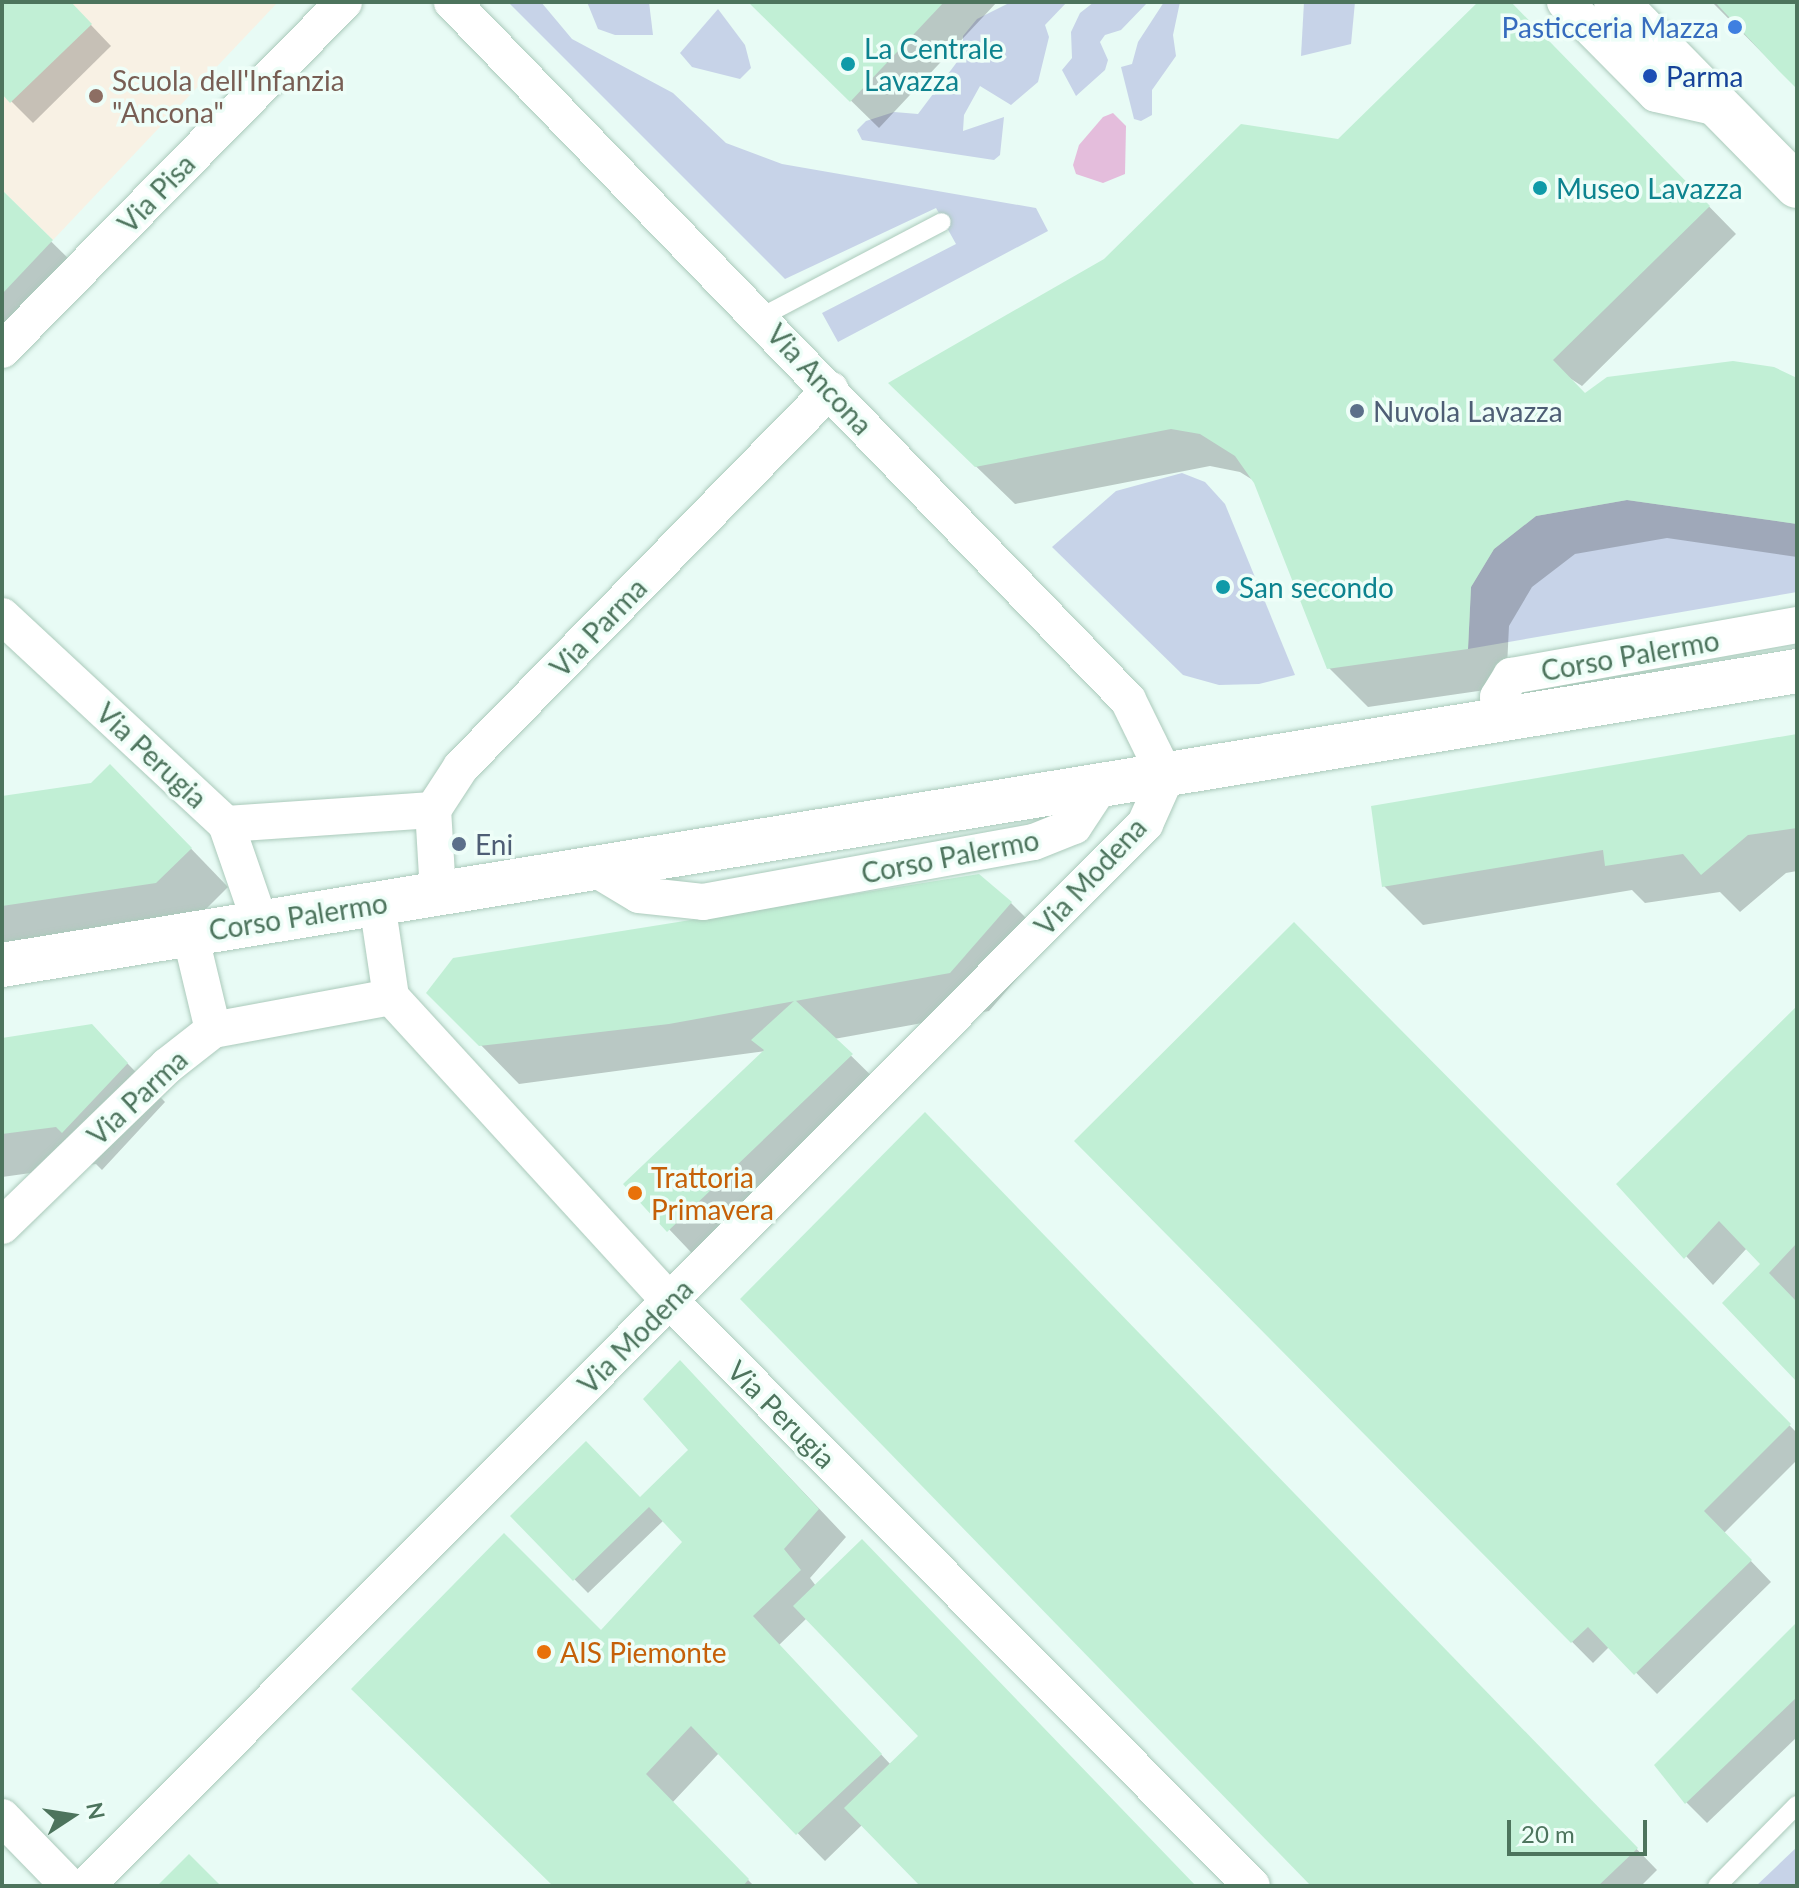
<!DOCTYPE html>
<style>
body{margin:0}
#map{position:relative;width:1799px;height:1888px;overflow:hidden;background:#e8fbf5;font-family:Lato,sans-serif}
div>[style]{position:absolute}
.education>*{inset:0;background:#f8f1e4}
.green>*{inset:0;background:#c7d3e8}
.water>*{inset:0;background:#e4bddc}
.shadow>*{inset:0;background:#0003}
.building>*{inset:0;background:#c1efd5}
.roads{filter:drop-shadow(0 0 2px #abcabb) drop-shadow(0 0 2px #abcabb)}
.service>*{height:18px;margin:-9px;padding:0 9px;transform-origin:9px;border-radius:9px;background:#fff}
.minor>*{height:36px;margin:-18px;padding:0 18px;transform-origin:18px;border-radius:18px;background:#fff}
.tertiary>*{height:44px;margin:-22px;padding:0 22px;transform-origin:22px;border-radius:22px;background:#fff}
.secondary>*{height:44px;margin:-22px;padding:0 22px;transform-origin:22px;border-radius:22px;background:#fff}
.dots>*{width:22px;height:22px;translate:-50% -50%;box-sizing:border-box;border:4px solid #eefef8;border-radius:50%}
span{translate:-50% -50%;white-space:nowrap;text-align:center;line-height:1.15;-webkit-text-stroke:7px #eefef8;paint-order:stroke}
.shop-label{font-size:28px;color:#366cbe}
.right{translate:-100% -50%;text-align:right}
.culture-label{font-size:28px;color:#0d838f}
.left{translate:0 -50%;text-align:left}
.transit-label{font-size:28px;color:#164399}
.education-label{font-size:28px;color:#785e54}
.street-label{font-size:28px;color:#4d745d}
.service-label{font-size:28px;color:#4e5e75}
.food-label{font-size:28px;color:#c56008}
.frame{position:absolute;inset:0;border:4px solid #4d745d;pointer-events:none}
.north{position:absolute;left:32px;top:1776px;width:80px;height:80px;-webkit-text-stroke:6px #eefef8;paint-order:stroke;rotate:78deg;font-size:22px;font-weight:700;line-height:32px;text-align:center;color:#4d745d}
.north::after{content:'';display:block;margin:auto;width:28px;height:36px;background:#4d745d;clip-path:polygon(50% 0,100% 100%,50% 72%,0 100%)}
.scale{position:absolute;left:1507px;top:1820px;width:140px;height:36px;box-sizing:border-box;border:4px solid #4d745d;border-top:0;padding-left:10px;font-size:24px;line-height:28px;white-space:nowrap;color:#4d745d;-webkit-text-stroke:6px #eefef8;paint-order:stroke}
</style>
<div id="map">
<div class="education">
<i style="clip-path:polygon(2px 2px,278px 2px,53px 240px,2px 190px)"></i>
</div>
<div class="green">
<i style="clip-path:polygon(508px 2px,541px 2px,572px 39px,673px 93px,726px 143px,782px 164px,1036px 208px,1048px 231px,838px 342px,822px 313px,956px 244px,936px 208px,785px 279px)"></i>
<i style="clip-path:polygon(587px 2px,649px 2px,653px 35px,615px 35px,598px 29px)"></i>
<i style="clip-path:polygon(1011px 2px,1067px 2px,1045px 25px,1049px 37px,1038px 82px,1011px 105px,980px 86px,964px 115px,963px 131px,1004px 117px,1000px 155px,994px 160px,862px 140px,857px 130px,866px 121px,894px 112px,918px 114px,963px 54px,963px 36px,977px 19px)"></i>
<i style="clip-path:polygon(1094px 2px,1148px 2px,1121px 30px,1105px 35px,1100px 42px,1108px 60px,1105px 70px,1076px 96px,1062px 70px,1072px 58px,1071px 32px,1080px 13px)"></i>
<i style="clip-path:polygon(1164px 2px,1180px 2px,1173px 35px,1176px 56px,1152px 90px,1152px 115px,1141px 121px,1134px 119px,1121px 67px,1132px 64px,1138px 42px)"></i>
<i style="clip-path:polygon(1304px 2px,1355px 2px,1351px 44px,1301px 56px)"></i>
<i style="clip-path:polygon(718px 9px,745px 45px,751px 68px,740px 79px,692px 67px,680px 53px)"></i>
<i style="clip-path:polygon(1182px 473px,1205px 482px,1225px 504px,1295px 675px,1259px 684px,1219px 685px,1183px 675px,1052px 547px,1116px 491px)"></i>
<i style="clip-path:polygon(1627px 500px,1797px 524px,1797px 592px,1468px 649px,1471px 587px,1494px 549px,1536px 516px)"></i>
<i style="clip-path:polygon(1797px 1847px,1797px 1886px,1756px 1886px)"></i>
</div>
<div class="water">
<i style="clip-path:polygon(1113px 113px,1126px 126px,1125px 174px,1103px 183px,1076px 174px,1073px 165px,1079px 145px,1103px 117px)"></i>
</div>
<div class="shadow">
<i style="clip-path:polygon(2px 2px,69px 2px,111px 46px,33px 123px,2px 92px)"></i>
<i style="clip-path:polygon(750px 2px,997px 2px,879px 128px)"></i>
<i style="clip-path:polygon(1480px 2px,1509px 2px,1736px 234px,1582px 386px,1565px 375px,1585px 395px,1797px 380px,1797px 557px,1667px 538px,1575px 554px,1532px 587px,1509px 626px,1506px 687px,1368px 707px,1329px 668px,1256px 482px,1240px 472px,1210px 466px,1015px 504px,929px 421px,1339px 141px)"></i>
<i style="clip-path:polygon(1712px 2px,1797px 2px,1797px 88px)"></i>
<i style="clip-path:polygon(2px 193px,79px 269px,2px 350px)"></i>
<i style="clip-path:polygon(1797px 736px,1797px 871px,1786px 873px,1740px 912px,1720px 892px,1645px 903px,1632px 890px,1423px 925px,1384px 886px)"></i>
<i style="clip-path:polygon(92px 785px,149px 805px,228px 887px,195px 920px,2px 950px,2px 798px)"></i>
<i style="clip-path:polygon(1011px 903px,1049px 941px,989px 1011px,834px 1039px,890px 1094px,707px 1269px,626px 1184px,766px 1051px,519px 1084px,429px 992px)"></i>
<i style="clip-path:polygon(1294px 924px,1797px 1433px,1797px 1460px,1724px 1533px,1771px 1582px,1657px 1694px,1610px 1646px,1593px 1663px,1077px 1141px)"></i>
<i style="clip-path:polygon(1797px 1008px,1795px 1302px,1797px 1379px,1763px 1264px,1747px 1248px,1713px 1285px,1619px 1184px)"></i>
<i style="clip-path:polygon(91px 1026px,165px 1102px,102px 1170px,96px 1164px,2px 1177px,2px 1040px)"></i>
<i style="clip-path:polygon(945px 1136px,1657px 1870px,1641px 1886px,1313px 1886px)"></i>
<i style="clip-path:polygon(evenodd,707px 1390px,846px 1537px,810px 1578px,816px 1586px,1193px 1886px,922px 1886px,863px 1824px,825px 1861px,719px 1753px,672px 1803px,754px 1886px,554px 1886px,601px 1633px,684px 1542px,664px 1520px,588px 1593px,512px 1516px,641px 1500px,691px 1450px,707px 1390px,807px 1618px,920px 1736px,891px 1765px,779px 1645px,807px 1618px)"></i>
<i style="clip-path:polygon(1797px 1625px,1797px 1737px,1707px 1823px,1686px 1802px)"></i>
</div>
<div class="building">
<i style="clip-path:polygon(2px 2px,71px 2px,92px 24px,10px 103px,2px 94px)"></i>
<i style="clip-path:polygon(748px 2px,944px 2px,850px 102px)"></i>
<i style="clip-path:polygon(1478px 2px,1511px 2px,1710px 206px,1553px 360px,1585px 393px,1607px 377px,1733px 361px,1774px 367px,1797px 378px,1797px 524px,1627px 500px,1536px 516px,1494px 549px,1471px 587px,1468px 649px,1327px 669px,1254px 483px,1235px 456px,1200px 434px,1171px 429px,975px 467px,888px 383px,1104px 259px,1241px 124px,1338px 139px)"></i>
<i style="clip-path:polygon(1715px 2px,1797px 2px,1797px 89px,1779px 71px)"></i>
<i style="clip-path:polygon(2px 190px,53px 240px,2px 294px)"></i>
<i style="clip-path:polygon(1797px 734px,1797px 828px,1748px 835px,1701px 875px,1683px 854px,1605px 866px,1603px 850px,1382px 887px,1371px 806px)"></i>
<i style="clip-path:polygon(110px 764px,192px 848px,156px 883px,2px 906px,2px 796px,91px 783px)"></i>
<i style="clip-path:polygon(979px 874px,1012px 902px,950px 973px,669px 1024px,479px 1046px,426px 993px,453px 958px)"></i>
<i style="clip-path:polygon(1294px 922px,1791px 1424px,1704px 1511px,1752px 1560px,1634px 1675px,1588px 1627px,1571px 1643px,1074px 1141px)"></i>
<i style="clip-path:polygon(795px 1000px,853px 1054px,667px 1232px,623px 1184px,764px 1050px,751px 1040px)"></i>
<i style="clip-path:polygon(1797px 1006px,1797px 1243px,1769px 1273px,1797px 1302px,1797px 1382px,1722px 1303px,1760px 1264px,1719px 1221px,1684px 1259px,1616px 1184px)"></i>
<i style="clip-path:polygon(92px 1024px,128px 1063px,62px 1133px,56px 1127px,2px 1134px,2px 1038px)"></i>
<i style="clip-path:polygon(925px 1112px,1638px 1848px,1598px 1886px,1311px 1886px,740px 1299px)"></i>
<i style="clip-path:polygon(680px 1360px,819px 1509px,784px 1549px,801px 1570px,753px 1616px,882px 1754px,796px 1835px,691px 1726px,646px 1774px,749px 1879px,743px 1886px,553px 1886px,351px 1689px,504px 1533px,601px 1630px,682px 1542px,649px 1507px,573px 1581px,510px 1516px,586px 1441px,640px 1497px,688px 1450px,643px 1399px)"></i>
<i style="clip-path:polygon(862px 1539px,1196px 1886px,920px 1886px,844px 1808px,918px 1736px,793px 1606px)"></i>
<i style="clip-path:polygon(1797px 1622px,1797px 1697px,1685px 1804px,1654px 1765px)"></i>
<i style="clip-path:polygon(189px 1854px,221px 1886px,157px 1886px)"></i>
</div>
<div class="roads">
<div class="service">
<i style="left:761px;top:317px;width:204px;rotate:-27.7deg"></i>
<i style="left:1717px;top:1886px;width:114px;rotate:-45.4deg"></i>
</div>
<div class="minor">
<i style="left:1565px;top:2px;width:129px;rotate:45.3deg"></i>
<i style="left:1656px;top:94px;width:68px;rotate:12.8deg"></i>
<i style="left:2px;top:350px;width:488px;rotate:-45.5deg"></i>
<i style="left:2px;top:616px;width:306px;rotate:42.9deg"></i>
<i style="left:226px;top:824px;width:104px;rotate:70.9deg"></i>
<i style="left:1499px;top:720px;width:23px;rotate:-92deg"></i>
<i style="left:1498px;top:697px;width:25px;rotate:-58deg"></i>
<i style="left:1511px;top:676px;width:291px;rotate:-10.1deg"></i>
<i style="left:226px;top:824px;width:207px;rotate:-3.9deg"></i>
<i style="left:594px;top:868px;width:52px;rotate:31deg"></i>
<i style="left:639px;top:895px;width:64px;rotate:6.2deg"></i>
<i style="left:703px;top:902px;width:336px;rotate:-10.3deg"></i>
<i style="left:1034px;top:842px;width:43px;rotate:-21.8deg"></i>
<i style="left:1074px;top:826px;width:49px;rotate:-56.6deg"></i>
<i style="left:438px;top:893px;width:83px;rotate:-93.4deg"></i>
<i style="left:433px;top:810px;width:51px;rotate:-56.9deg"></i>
<i style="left:461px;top:767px;width:528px;rotate:-45.61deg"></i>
<i style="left:377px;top:903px;width:95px;rotate:81.5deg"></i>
<i style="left:391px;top:997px;width:413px;rotate:47.5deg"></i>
<i style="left:670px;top:1301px;width:825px;rotate:45.15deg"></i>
<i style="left:190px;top:934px;width:99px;rotate:76.5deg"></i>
<i style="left:2px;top:1226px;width:230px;rotate:-44.1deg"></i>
<i style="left:167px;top:1066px;width:58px;rotate:-38deg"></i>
<i style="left:213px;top:1030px;width:181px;rotate:-10.5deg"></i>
<i style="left:2px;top:1817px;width:96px;rotate:45.8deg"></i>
<i style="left:86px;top:1886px;width:1500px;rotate:-45.08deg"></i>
<i style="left:1145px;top:824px;width:44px;rotate:-65.8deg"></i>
<i style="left:1163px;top:784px;width:19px;rotate:-99deg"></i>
<i style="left:1160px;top:765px;width:72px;rotate:-116.2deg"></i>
<i style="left:1128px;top:700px;width:972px;rotate:-134.08deg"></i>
</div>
<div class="tertiary">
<i style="left:1616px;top:2px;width:258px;rotate:45.5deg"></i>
</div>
<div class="secondary">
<i style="left:2px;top:965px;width:1819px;rotate:-9.3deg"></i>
</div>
</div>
<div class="dots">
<i style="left:1735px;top:27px;background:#3f7fe0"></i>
<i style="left:848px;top:64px;background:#0f9aa8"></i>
<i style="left:1650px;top:76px;background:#1a4fb4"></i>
<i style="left:96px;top:96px;background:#8d6e63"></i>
<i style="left:1540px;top:188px;background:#0f9aa8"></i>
<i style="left:1357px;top:411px;background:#5c6f8a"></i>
<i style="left:1223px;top:587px;background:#0f9aa8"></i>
<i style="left:459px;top:844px;background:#5c6f8a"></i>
<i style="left:635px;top:1193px;background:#e8710a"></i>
<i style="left:544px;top:1652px;background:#e8710a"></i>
</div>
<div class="shop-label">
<span class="right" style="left:1719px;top:27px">Pasticceria Mazza</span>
</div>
<div class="culture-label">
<span class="left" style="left:864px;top:64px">La Centrale<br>Lavazza</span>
<span class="left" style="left:1556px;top:188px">Museo Lavazza</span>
<span class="left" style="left:1239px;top:587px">San secondo</span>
</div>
<div class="transit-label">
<span class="left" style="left:1666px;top:76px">Parma</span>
</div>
<div class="education-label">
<span class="left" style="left:112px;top:96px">Scuola dell'Infanzia<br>"Ancona"</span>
</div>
<div class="street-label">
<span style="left:156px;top:193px;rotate:-46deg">Via Pisa</span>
<span style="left:820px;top:379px;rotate:47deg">Via Ancona</span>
<span style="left:598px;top:627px;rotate:-46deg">Via Parma</span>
<span style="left:1630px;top:655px;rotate:-10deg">Corso Palermo</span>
<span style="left:152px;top:755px;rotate:43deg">Via Perugia</span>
<span style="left:950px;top:856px;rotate:-11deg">Corso Palermo</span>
<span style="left:1090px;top:876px;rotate:-47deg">Via Modena</span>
<span style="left:298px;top:916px;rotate:-9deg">Corso Palermo</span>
<span style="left:137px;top:1097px;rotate:-43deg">Via Parma</span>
<span style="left:635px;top:1336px;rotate:-45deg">Via Modena</span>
<span style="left:782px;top:1414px;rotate:45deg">Via Perugia</span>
</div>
<div class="service-label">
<span class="left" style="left:1373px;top:411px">Nuvola Lavazza</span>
<span class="left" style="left:475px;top:844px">Eni</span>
</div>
<div class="food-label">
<span class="left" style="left:651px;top:1193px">Trattoria<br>Primavera</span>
<span class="left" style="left:560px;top:1652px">AIS Piemonte</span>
</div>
<div class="frame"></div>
<div class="north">N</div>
<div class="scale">20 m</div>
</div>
